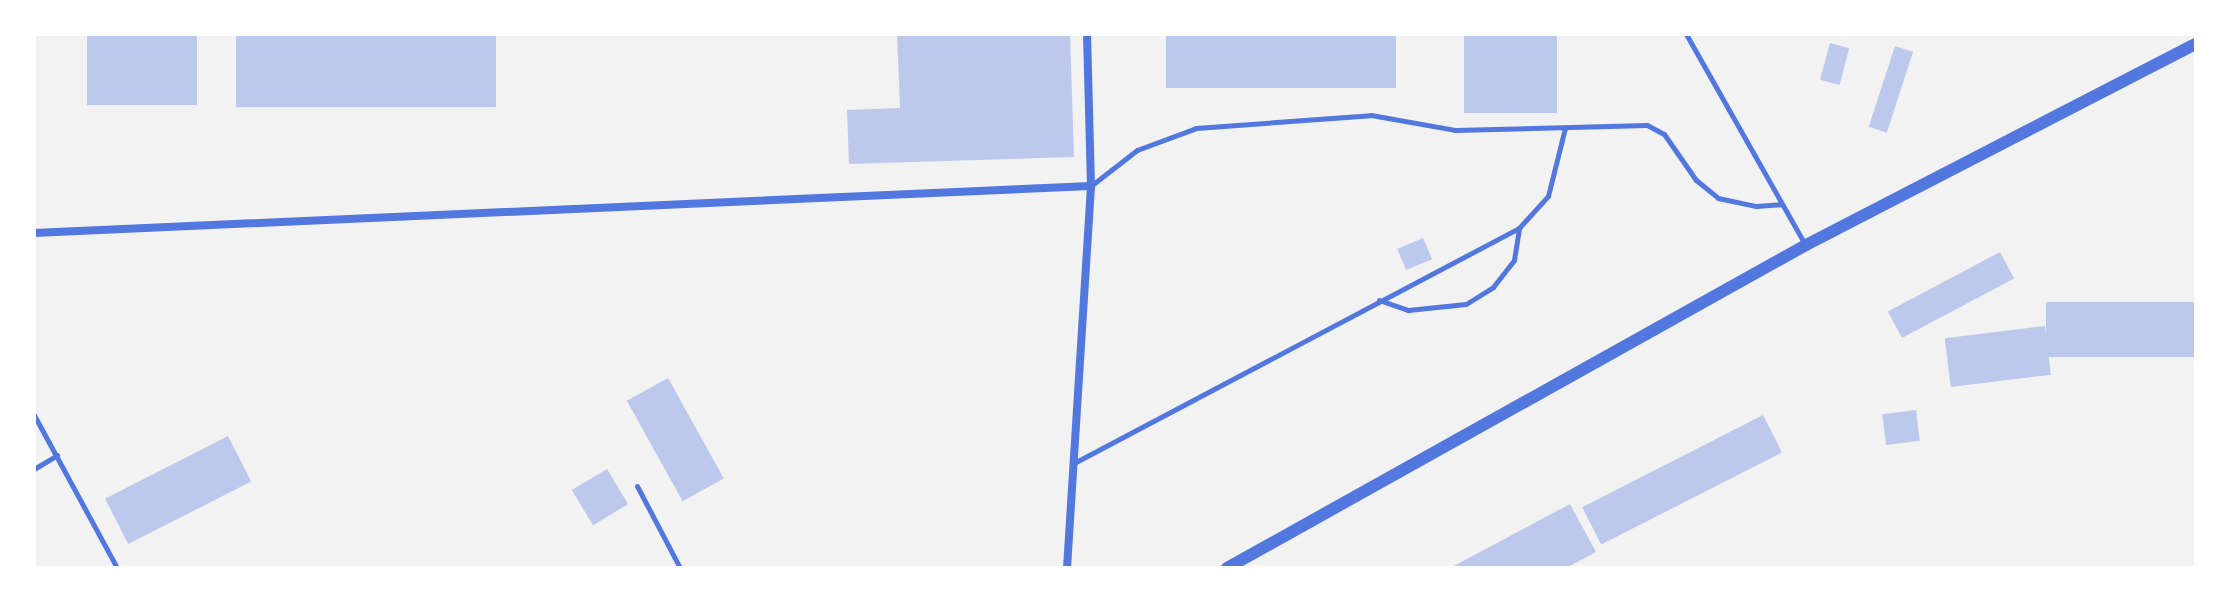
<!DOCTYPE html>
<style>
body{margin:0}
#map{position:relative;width:2230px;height:602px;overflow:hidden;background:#f2f2f2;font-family:Raleway,sans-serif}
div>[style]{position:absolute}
.building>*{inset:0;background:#bdc9ec;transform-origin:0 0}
.service>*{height:5px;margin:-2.5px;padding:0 2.5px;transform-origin:2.5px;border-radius:2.5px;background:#5277de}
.minor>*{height:8px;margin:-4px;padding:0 4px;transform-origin:4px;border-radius:4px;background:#5277de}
.tertiary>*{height:12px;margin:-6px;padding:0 6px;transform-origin:6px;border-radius:6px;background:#5277de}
span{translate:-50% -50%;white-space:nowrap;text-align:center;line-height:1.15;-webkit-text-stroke:8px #fff;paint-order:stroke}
.frame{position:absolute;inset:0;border:36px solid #fff;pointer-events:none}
</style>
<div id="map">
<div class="building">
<i style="left:87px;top:34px;width:110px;height:71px"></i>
<i style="left:236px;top:34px;width:260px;height:73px"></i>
<i style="clip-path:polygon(897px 34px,1070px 34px,1074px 157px,849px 164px,847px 110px,900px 108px)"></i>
<i style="left:1166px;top:34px;width:230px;height:54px"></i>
<i style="left:1464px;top:34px;width:93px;height:79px"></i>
<i style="left:1830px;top:43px;width:20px;height:38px;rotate:15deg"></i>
<i style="left:1895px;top:46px;width:19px;height:85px;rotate:18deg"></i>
<i style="left:1423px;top:238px;width:23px;height:28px;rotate:67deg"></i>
<i style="left:2000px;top:252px;width:30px;height:127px;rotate:62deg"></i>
<i style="left:2196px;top:302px;width:55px;height:150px;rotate:90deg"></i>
<i style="left:2045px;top:326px;width:49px;height:101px;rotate:83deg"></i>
<i style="left:668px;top:378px;width:115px;height:47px;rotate:61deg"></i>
<i style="left:1916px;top:410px;width:31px;height:34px;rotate:83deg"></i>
<i style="left:1763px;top:415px;width:42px;height:203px;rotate:63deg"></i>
<i style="left:228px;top:436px;width:51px;height:138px;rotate:63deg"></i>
<i style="left:607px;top:469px;width:41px;height:41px;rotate:59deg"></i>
<i style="clip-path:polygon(1570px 504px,1596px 552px,1566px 568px,1450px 568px)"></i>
</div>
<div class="service">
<i style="left:1686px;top:34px;width:241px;rotate:60.5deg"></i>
<i style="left:1092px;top:185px;width:57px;rotate:-37.9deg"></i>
<i style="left:1137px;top:150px;width:63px;rotate:-20.4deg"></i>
<i style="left:1196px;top:128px;width:175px;rotate:-4.2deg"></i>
<i style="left:1371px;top:115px;width:85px;rotate:10.1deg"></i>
<i style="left:1455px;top:130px;width:192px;rotate:-1.5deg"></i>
<i style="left:1647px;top:125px;width:19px;rotate:28deg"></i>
<i style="left:1664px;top:134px;width:56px;rotate:55.2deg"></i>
<i style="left:1696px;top:180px;width:28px;rotate:39deg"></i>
<i style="left:1718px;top:198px;width:39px;rotate:12deg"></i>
<i style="left:1756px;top:206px;width:26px;rotate:-4deg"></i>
<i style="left:1379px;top:300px;width:31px;rotate:19deg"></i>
<i style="left:1408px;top:310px;width:58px;rotate:-5.9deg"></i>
<i style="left:1466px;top:304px;width:32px;rotate:-32deg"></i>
<i style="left:1493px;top:287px;width:34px;rotate:-52deg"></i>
<i style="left:1514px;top:260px;width:32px;rotate:-81deg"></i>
<i style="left:34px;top:415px;width:174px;rotate:61.5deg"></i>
<i style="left:1074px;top:463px;width:503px;rotate:-27.84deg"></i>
<i style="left:1519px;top:228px;width:43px;rotate:-47.8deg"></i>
<i style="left:1548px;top:196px;width:70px;rotate:-76deg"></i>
<i style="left:34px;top:469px;width:27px;rotate:-31deg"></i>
<i style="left:637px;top:486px;width:93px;rotate:62.3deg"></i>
</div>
<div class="minor">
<i style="left:34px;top:233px;width:1058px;rotate:-2.55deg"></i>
<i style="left:1067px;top:568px;width:383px;rotate:-86.4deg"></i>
<i style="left:1091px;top:186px;width:152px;rotate:-91.5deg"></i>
</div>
<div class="tertiary">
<i style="left:1227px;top:568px;width:663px;rotate:-29.16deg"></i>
<i style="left:1806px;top:245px;width:439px;rotate:-27.3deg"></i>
</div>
<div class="frame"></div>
</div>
